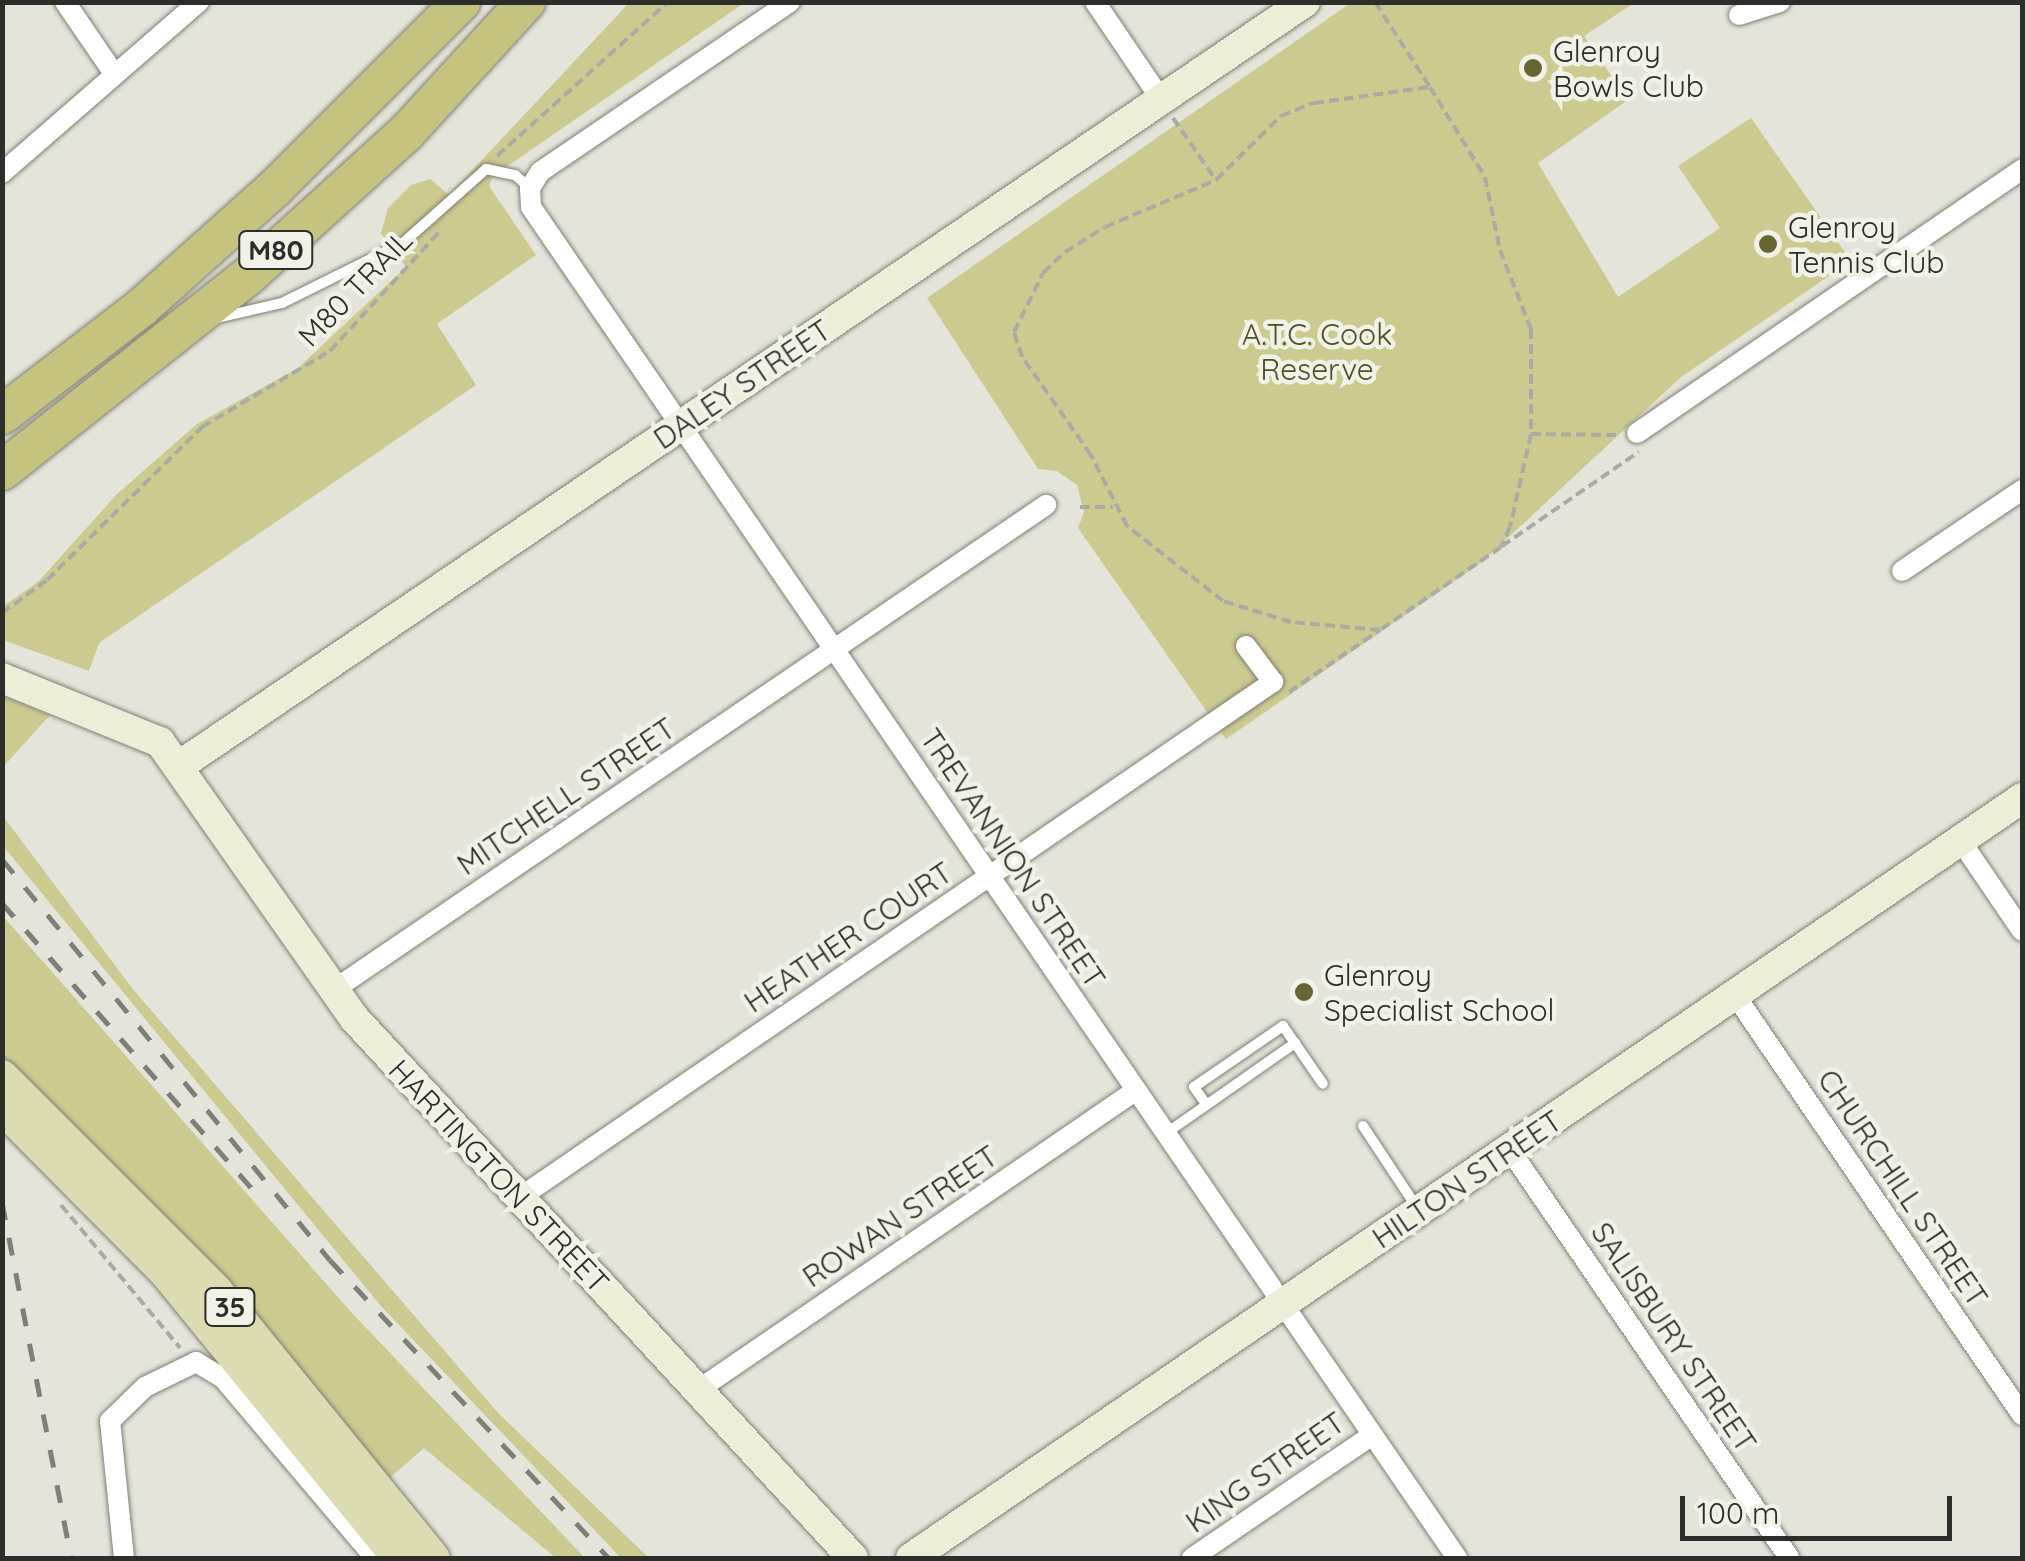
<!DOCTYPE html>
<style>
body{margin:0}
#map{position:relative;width:2025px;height:1561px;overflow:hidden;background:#e4e4da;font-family:Quicksand,sans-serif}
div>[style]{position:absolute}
.green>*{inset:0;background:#ccca8f}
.path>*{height:4px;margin-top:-2px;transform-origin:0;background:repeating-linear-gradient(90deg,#ababa3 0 10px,transparent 0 15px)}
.roads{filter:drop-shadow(0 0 2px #808076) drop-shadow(0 0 2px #808076)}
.lane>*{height:10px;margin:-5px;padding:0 5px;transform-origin:5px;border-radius:5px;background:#fff}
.street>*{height:20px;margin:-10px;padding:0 10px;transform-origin:10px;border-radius:10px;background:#fff}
.secondary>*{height:30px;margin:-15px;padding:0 15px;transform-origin:15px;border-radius:15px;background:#eeedd8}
.primary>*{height:32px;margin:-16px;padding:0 16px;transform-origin:16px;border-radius:16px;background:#dddbb2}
.highway>*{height:38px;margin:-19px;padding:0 19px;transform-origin:19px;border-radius:19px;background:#c6c37e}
.rail>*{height:5px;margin-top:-2.5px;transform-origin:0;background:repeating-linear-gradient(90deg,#7f7f78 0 18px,transparent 0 36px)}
.dots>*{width:28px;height:28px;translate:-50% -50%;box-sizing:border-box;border:5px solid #f1f1e7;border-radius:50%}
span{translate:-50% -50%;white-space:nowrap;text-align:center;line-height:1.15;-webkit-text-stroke:9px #f1f1e7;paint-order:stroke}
.shield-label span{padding:2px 8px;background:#f1f1e7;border:2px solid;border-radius:8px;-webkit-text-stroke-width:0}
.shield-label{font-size:28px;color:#2d2d29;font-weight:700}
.poi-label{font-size:30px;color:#2d2d29}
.left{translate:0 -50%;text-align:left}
.street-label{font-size:30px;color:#2d2d29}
.park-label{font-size:30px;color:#514f24}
.frame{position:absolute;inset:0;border:5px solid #2d2d29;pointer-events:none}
.scale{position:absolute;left:1680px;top:1496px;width:272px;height:45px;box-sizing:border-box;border:5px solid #2d2d29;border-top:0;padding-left:12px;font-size:30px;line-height:35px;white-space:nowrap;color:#2d2d29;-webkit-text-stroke:8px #f1f1e7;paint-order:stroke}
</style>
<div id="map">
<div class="green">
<i style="clip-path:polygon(1352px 2px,1634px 3px,1584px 36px,1628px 100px,1538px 163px,1618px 297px,1720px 228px,1678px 166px,1751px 118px,1851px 261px,1681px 377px,1482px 562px,1226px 739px,1078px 528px,1084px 512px,1077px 485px,1057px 471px,1038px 469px,927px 298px)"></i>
<i style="clip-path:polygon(629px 3px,744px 3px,493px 176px,489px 186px,536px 255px,437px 324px,476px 385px,99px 643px,89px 671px,3px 640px,2px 607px,38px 582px,117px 494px,197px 424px,298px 368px,406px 267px,381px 233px,388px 208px,411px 185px,430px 179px,449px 195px)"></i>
<i style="clip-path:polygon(3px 696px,50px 715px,3px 767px)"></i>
<i style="clip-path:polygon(3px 816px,132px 988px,498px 1413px,649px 1558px,621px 1558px,381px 1306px,3px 846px)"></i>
<i style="clip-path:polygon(2px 915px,351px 1312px,585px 1558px,556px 1558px,424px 1448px,386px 1481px,3px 1060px)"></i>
</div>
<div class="path">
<i style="left:1375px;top:2px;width:101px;rotate:57.1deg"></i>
<i style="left:1430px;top:87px;width:105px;rotate:58.6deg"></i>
<i style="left:1485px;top:177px;width:75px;rotate:78.4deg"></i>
<i style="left:1500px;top:250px;width:85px;rotate:68.6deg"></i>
<i style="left:1531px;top:329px;width:105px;rotate:90deg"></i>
<i style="left:1531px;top:434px;width:95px;rotate:102.7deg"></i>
<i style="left:1510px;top:527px;width:22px;rotate:114deg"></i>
<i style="left:1501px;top:547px;width:147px;rotate:145.6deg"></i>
<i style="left:1380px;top:630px;width:89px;rotate:-174.9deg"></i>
<i style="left:1291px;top:622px;width:71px;rotate:-162.8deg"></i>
<i style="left:1223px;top:601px;width:122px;rotate:-142deg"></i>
<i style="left:1127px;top:526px;width:80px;rotate:-116.9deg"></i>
<i style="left:1091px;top:455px;width:120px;rotate:-125.1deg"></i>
<i style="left:1022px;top:357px;width:26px;rotate:-108deg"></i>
<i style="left:1014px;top:332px;width:66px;rotate:-63.8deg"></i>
<i style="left:1043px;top:273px;width:30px;rotate:-44deg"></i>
<i style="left:1065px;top:252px;width:47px;rotate:-32deg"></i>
<i style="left:1105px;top:227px;width:121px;rotate:-22.9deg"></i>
<i style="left:1216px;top:180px;width:91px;rotate:-44.6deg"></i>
<i style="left:1281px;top:116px;width:35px;rotate:-22deg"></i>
<i style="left:1314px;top:103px;width:117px;rotate:-7.9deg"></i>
<i style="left:1173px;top:118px;width:75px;rotate:55.3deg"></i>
<i style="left:497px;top:156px;width:230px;rotate:-42deg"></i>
<i style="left:1531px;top:434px;width:90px;rotate:0.6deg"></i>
<i style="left:1080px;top:507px;width:33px"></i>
<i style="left:1502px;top:546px;width:166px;rotate:-34.5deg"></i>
<i style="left:2px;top:613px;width:56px;rotate:-36.3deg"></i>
<i style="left:47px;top:580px;width:218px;rotate:-44.6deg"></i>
<i style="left:202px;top:427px;width:149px;rotate:-30.7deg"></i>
<i style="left:330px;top:351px;width:163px;rotate:-47.5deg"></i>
<i style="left:1289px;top:692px;width:110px;rotate:-34.3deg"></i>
<i style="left:61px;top:1205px;width:186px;rotate:50.2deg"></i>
</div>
<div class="roads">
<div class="lane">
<i style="left:217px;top:318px;width:67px;rotate:-13deg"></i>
<i style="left:282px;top:303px;width:135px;rotate:-26.4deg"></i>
<i style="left:403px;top:243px;width:111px;rotate:-41.7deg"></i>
<i style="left:486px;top:169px;width:30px;rotate:12deg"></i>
<i style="left:515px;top:175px;width:18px;rotate:41deg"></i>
<i style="left:1206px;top:1104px;width:21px;rotate:-125deg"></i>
<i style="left:1194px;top:1087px;width:108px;rotate:-34.4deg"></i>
<i style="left:1283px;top:1026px;width:70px;rotate:55.4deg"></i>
<i style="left:1363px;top:1126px;width:96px;rotate:56.5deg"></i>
<i style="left:1165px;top:1134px;width:159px;rotate:-35deg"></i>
</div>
<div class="street">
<i style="left:65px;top:2px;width:88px;rotate:55.6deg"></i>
<i style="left:790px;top:2px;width:302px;rotate:145.8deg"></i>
<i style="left:540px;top:172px;width:19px;rotate:122deg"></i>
<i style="left:530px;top:188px;width:19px;rotate:87deg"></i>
<i style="left:531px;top:207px;width:1638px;rotate:55.57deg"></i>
<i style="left:1095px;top:2px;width:117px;rotate:55.8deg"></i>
<i style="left:1739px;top:15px;width:43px;rotate:-17.6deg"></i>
<i style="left:2px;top:173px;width:261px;rotate:-41deg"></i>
<i style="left:1637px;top:433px;width:467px;rotate:-34.4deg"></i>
<i style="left:1902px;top:571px;width:145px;rotate:-34deg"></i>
<i style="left:1960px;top:840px;width:110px;rotate:55.7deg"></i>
<i style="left:332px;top:991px;width:864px;rotate:-34.24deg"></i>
<i style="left:1735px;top:995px;width:509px;rotate:55.65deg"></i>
<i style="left:1510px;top:1150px;width:494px;rotate:55.6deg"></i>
<i style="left:519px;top:1198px;width:914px;rotate:-34.39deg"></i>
<i style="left:1273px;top:682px;width:45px;rotate:-126.9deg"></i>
<i style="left:698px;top:1390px;width:529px;rotate:-34.38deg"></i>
<i style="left:124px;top:1558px;width:138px;rotate:-95.8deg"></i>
<i style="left:110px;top:1421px;width:49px;rotate:-44.2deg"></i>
<i style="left:145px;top:1387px;width:57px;rotate:-26.1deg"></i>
<i style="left:196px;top:1362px;width:31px;rotate:31deg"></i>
<i style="left:223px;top:1378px;width:236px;rotate:49.8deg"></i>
<i style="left:1192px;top:1558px;width:218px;rotate:-34.3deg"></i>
</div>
<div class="secondary">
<i style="left:2px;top:678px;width:170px;rotate:22.1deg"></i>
<i style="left:160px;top:742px;width:337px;rotate:54.9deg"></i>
<i style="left:354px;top:1018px;width:735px;rotate:47.26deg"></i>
<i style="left:179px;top:766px;width:1361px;rotate:-34.16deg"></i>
<i style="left:911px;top:1558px;width:1346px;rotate:-34.37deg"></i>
</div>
<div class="primary">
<i style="left:2px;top:1076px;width:303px;rotate:45deg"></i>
<i style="left:216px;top:1290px;width:345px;rotate:50.9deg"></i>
<i style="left:2px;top:1108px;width:230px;rotate:45.2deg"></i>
<i style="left:164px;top:1271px;width:370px;rotate:50.8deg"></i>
</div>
<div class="highway">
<i style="left:2px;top:415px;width:177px;rotate:-37.6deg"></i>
<i style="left:142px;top:307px;width:180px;rotate:-41.8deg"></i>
<i style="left:276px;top:187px;width:262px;rotate:-45deg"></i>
<i style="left:2px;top:471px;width:313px;rotate:-38.4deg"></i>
<i style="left:247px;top:277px;width:215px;rotate:-42.2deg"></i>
<i style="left:406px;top:133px;width:178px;rotate:-47.5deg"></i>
</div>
</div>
<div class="rail">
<i style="left:2px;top:859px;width:518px;rotate:50.72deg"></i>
<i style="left:330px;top:1260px;width:408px;rotate:46.9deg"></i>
<i style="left:2px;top:903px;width:388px;rotate:48.8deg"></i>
<i style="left:2px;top:1202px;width:363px;rotate:79deg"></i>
</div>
<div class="dots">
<i style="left:1533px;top:68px;background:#676532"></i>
<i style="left:1768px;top:244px;background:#676532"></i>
<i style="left:1304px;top:992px;background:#676532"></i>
</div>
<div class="shield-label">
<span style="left:276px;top:250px">M80</span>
<span style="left:230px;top:1307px">35</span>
</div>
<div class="poi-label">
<span class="left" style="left:1553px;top:68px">Glenroy<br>Bowls Club</span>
<span class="left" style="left:1788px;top:244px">Glenroy<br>Tennis Club</span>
<span class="left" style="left:1324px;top:992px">Glenroy<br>Specialist School</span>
</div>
<div class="street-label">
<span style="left:355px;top:288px;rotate:-46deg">M80 TRAIL</span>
<span style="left:742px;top:384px;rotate:-34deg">DALEY STREET</span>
<span style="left:566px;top:796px;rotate:-34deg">MITCHELL STREET</span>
<span style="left:1013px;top:858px;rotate:56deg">TREVANNION STREET</span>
<span style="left:848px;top:937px;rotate:-34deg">HEATHER COURT</span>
<span style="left:499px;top:1176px;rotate:47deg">HARTINGTON STREET</span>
<span style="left:1467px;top:1179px;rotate:-34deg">HILTON STREET</span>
<span style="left:1903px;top:1188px;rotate:56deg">CHURCHILL STREET</span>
<span style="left:900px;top:1216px;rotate:-34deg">ROWAN STREET</span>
<span style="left:1674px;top:1337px;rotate:56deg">SALISBURY STREET</span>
<span style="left:1265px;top:1472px;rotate:-35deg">KING STREET</span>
</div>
<div class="park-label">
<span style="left:1317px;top:351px">A.T.C. Cook<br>Reserve</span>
</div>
<div class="frame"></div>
<div class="scale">100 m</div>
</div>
